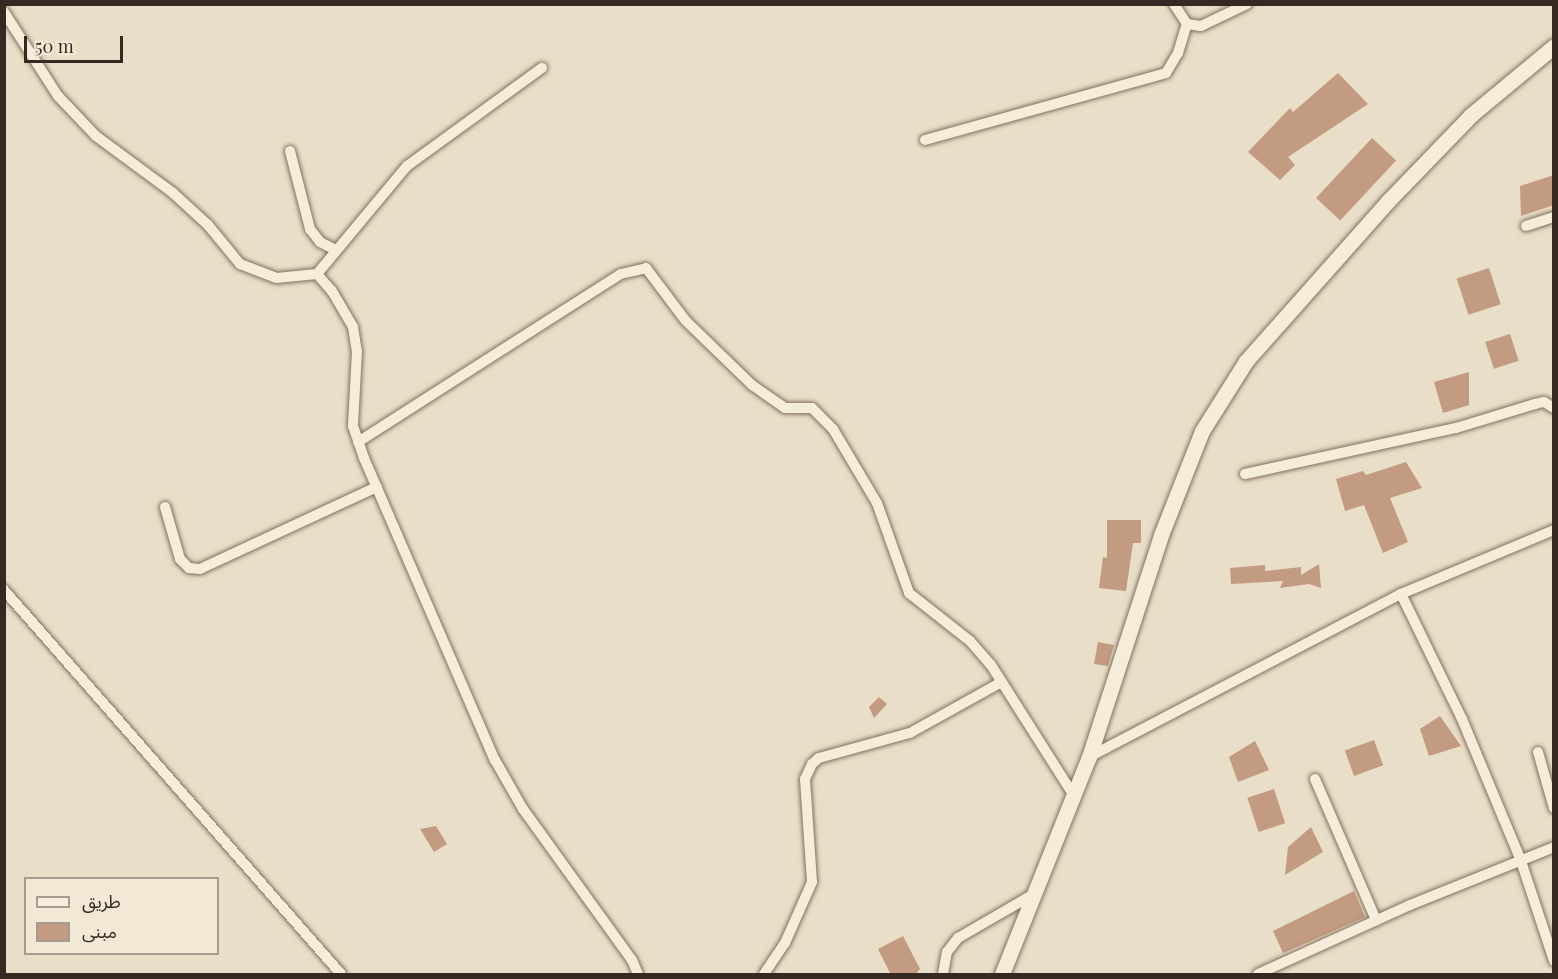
<!DOCTYPE html>
<meta charset="utf-8">
<style>
body{margin:0}
#map{position:relative;width:1558px;height:979px;overflow:hidden;background:#e9dec7;font-family:"Playfair Display","Noto Sans Arabic",serif}
div>[style]{position:absolute}
.building>*{inset:0;background:#c39a82;transform-origin:0 0}
.roads{filter:drop-shadow(0 0 2px #83705f) drop-shadow(0 0 2px #83705f)}
.street>*{height:10px;margin:-5px;padding:0 5px;transform-origin:5px;border-radius:5px;background:#f5ecda}
.secondary>*{height:15px;margin:-7.5px;padding:0 7.5px;transform-origin:7.5px;border-radius:7.5px;background:#f5ecda}
span{translate:-50% -50%;white-space:nowrap;text-align:center;line-height:1.15;-webkit-text-stroke:4.5px #f1e8d6;paint-order:stroke}
.frame{position:absolute;inset:0;border:6px solid #352a21;pointer-events:none}
.legend{position:absolute;left:24px;top:877px;width:195px;height:78px;box-sizing:border-box;background:#f1e8d6;border:2px solid #a69c8e;margin:0;padding:8px 10px;list-style:none;font-size:18px;color:#352a21}
.legend li{display:flex;align-items:center;gap:12px;height:30px}
.legend b{width:30px;border:2px solid #a69c8e}
.scale{position:absolute;left:24px;top:36px;width:99px;height:27px;box-sizing:border-box;border:3px solid #352a21;border-top:0;padding-left:8px;font-size:18px;line-height:21px;white-space:nowrap;color:#352a21;-webkit-text-stroke:4px #f1e8d6;paint-order:stroke}
</style>
<div id="map">
<div class="building">
<i style="clip-path:polygon(1338px 73px,1368px 104px,1288px 157px,1295px 165px,1280px 180px,1248px 152px,1290px 108px,1293px 112px)"></i>
<i style="left:1372px;top:138px;width:33px;height:82px;rotate:43deg"></i>
<i style="clip-path:polygon(1554px 175px,1554px 205px,1521px 216px,1520px 186px)"></i>
<i style="left:1489px;top:268px;width:38px;height:34px;rotate:72deg"></i>
<i style="left:1510px;top:334px;width:28px;height:26px;rotate:72deg"></i>
<i style="clip-path:polygon(1469px 372px,1469px 405px,1443px 413px,1434px 382px)"></i>
<i style="clip-path:polygon(1406px 462px,1422px 488px,1390px 498px,1408px 542px,1383px 553px,1364px 505px,1345px 511px,1336px 479px,1363px 471px,1366px 475px)"></i>
<i style="clip-path:polygon(1107px 520px,1141px 520px,1141px 543px,1133px 543px,1126px 591px,1099px 588px,1103px 557px,1107px 558px)"></i>
<i style="clip-path:polygon(1319px 564px,1321px 588px,1309px 584px,1280px 588px,1283px 581px,1231px 584px,1230px 568px,1265px 565px,1265px 571px,1301px 567px,1301px 575px)"></i>
<i style="clip-path:polygon(1098px 642px,1114px 645px,1108px 666px,1094px 664px)"></i>
<i style="clip-path:polygon(879px 697px,887px 704px,874px 718px,869px 707px)"></i>
<i style="clip-path:polygon(1440px 716px,1461px 746px,1429px 756px,1420px 729px)"></i>
<i style="left:1374px;top:740px;width:27px;height:31px;rotate:70deg"></i>
<i style="clip-path:polygon(1255px 741px,1269px 770px,1238px 782px,1229px 757px)"></i>
<i style="left:1274px;top:789px;width:36px;height:28px;rotate:72deg"></i>
<i style="clip-path:polygon(436px 826px,447px 844px,434px 852px,420px 829px)"></i>
<i style="clip-path:polygon(1311px 827px,1323px 852px,1285px 875px,1288px 847px)"></i>
<i style="clip-path:polygon(1354px 891px,1365px 917px,1283px 953px,1273px 931px)"></i>
<i style="clip-path:polygon(903px 936px,920px 969px,915px 975px,891px 975px,878px 949px)"></i>
</div>
<div class="roads">
<div class="street">
<i style="left:1174px;top:4px;width:24px;rotate:57deg"></i>
<i style="left:1187px;top:24px;width:14px;rotate:8deg"></i>
<i style="left:1201px;top:26px;width:51px;rotate:-25.6deg"></i>
<i style="left:4px;top:12px;width:100px;rotate:57.3deg"></i>
<i style="left:58px;top:96px;width:55px;rotate:46.5deg"></i>
<i style="left:96px;top:136px;width:96px;rotate:36.5deg"></i>
<i style="left:173px;top:193px;width:47px;rotate:42.4deg"></i>
<i style="left:208px;top:225px;width:50px;rotate:50.6deg"></i>
<i style="left:240px;top:264px;width:39px;rotate:21deg"></i>
<i style="left:276px;top:278px;width:41px;rotate:-5.6deg"></i>
<i style="left:317px;top:274px;width:23px;rotate:49deg"></i>
<i style="left:332px;top:291px;width:42px;rotate:59.7deg"></i>
<i style="left:353px;top:327px;width:24px;rotate:81deg"></i>
<i style="left:357px;top:351px;width:75px;rotate:93.1deg"></i>
<i style="left:353px;top:426px;width:34px;rotate:71deg"></i>
<i style="left:364px;top:458px;width:329px;rotate:66.6deg"></i>
<i style="left:495px;top:760px;width:56px;rotate:60.3deg"></i>
<i style="left:523px;top:809px;width:186px;rotate:54.2deg"></i>
<i style="left:632px;top:960px;width:15px;rotate:67deg"></i>
<i style="left:925px;top:140px;width:250px;rotate:-15.5deg"></i>
<i style="left:1166px;top:73px;width:23px;rotate:-59deg"></i>
<i style="left:1178px;top:53px;width:30px;rotate:-73deg"></i>
<i style="left:290px;top:151px;width:81px;rotate:75.6deg"></i>
<i style="left:310px;top:229px;width:16px;rotate:52deg"></i>
<i style="left:320px;top:242px;width:16px;rotate:27deg"></i>
<i style="left:1526px;top:226px;width:29px;rotate:-18deg"></i>
<i style="left:317px;top:274px;width:141px;rotate:-50.2deg"></i>
<i style="left:407px;top:166px;width:167px;rotate:-36deg"></i>
<i style="left:358px;top:442px;width:312px;rotate:-32.6deg"></i>
<i style="left:621px;top:274px;width:26px;rotate:-13deg"></i>
<i style="left:646px;top:268px;width:66px;rotate:53deg"></i>
<i style="left:686px;top:321px;width:92px;rotate:44.1deg"></i>
<i style="left:752px;top:385px;width:40px;rotate:34.9deg"></i>
<i style="left:785px;top:408px;width:27px"></i>
<i style="left:812px;top:408px;width:30px;rotate:45deg"></i>
<i style="left:833px;top:429px;width:86px;rotate:59.3deg"></i>
<i style="left:877px;top:503px;width:96px;rotate:70.4deg"></i>
<i style="left:909px;top:593px;width:78px;rotate:38.2deg"></i>
<i style="left:970px;top:641px;width:32px;rotate:49deg"></i>
<i style="left:991px;top:665px;width:155px;rotate:57.6deg"></i>
<i style="left:1245px;top:474px;width:216px;rotate:-12.3deg"></i>
<i style="left:1456px;top:428px;width:83px;rotate:-16.9deg"></i>
<i style="left:1535px;top:404px;width:9px;rotate:-13deg"></i>
<i style="left:1544px;top:402px;width:12px;rotate:31deg"></i>
<i style="left:165px;top:507px;width:54px;rotate:73.9deg"></i>
<i style="left:180px;top:559px;width:13px;rotate:45deg"></i>
<i style="left:189px;top:568px;width:11px;rotate:5deg"></i>
<i style="left:200px;top:569px;width:195px;rotate:-24.9deg"></i>
<i style="left:4px;top:590px;width:511px;rotate:48.73deg"></i>
<i style="left:1401px;top:594px;width:139px;rotate:64deg"></i>
<i style="left:1462px;top:719px;width:154px;rotate:67.4deg"></i>
<i style="left:1521px;top:861px;width:105px;rotate:71.7deg"></i>
<i style="left:1538px;top:752px;width:58px;rotate:74.1deg"></i>
<i style="left:1089px;top:757px;width:352px;rotate:-27.6deg"></i>
<i style="left:1401px;top:594px;width:166px;rotate:-22.7deg"></i>
<i style="left:1315px;top:779px;width:154px;rotate:66.6deg"></i>
<i style="left:764px;top:974px;width:37px;rotate:-56deg"></i>
<i style="left:785px;top:943px;width:67px;rotate:-66.1deg"></i>
<i style="left:812px;top:882px;width:103px;rotate:-93.9deg"></i>
<i style="left:805px;top:779px;width:17px;rotate:-65deg"></i>
<i style="left:812px;top:764px;width:9px;rotate:-41deg"></i>
<i style="left:819px;top:758px;width:94px;rotate:-15.4deg"></i>
<i style="left:910px;top:733px;width:103px;rotate:-29.1deg"></i>
<i style="left:943px;top:974px;width:22px;rotate:-80deg"></i>
<i style="left:947px;top:952px;width:18px;rotate:-52deg"></i>
<i style="left:958px;top:938px;width:88px;rotate:-30.1deg"></i>
<i style="left:1258px;top:974px;width:167px;rotate:-24.4deg"></i>
<i style="left:1410px;top:905px;width:155px;rotate:-21.9deg"></i>
</div>
<div class="secondary">
<i style="left:1002px;top:974px;width:234px;rotate:-68.2deg"></i>
<i style="left:1089px;top:757px;width:233px;rotate:-72deg"></i>
<i style="left:1161px;top:535px;width:112px;rotate:-68.5deg"></i>
<i style="left:1202px;top:431px;width:83px;rotate:-57.8deg"></i>
<i style="left:1246px;top:361px;width:215px;rotate:-48.4deg"></i>
<i style="left:1389px;top:200px;width:118px;rotate:-46deg"></i>
<i style="left:1471px;top:115px;width:108px;rotate:-39.7deg"></i>
</div>
</div>
<div class="frame"></div>
<ul class="legend">
<li><b style="height:8px;background:#f5ecda"></b>طريق</li>
<li><b style="height:16px;background:#c39a82"></b>مبنى</li>
</ul>
<div class="scale">50 m</div>
</div>
